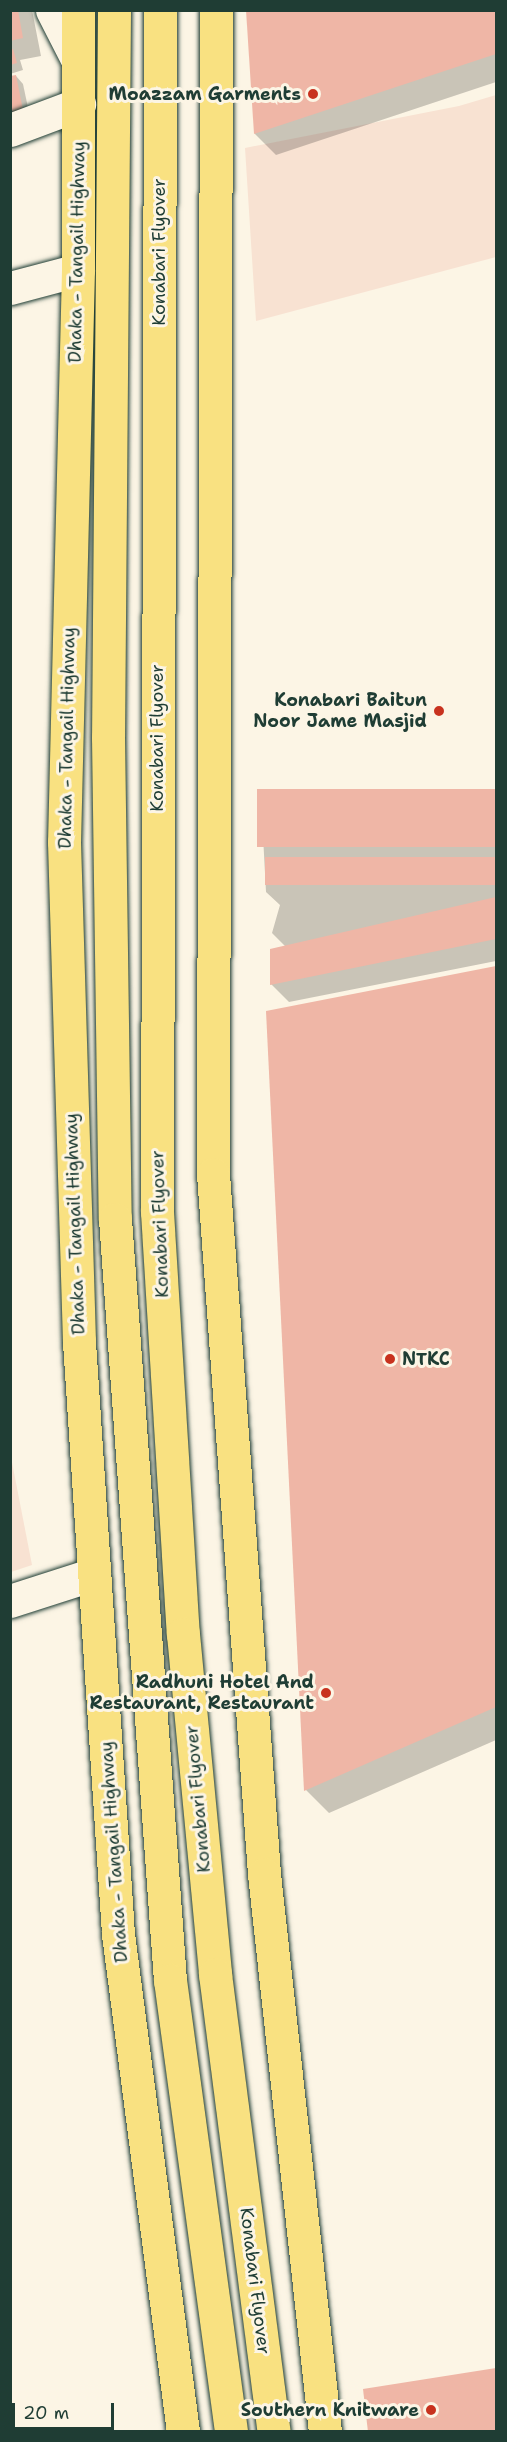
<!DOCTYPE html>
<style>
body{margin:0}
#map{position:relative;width:507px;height:2442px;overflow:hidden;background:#fcf5e5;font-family:"Shantell Sans",sans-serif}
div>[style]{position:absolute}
.built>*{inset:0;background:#f8e2d2}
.shadow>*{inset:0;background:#0003}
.building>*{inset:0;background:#efb6a6;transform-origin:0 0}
.roads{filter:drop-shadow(0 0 2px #1f3d34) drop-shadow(0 0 2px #1f3d34)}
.minor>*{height:33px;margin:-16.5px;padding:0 16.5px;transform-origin:16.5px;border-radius:16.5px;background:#fcf5e5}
.major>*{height:33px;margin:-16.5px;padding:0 16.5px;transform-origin:16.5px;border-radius:16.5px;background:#f9e181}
.highway>*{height:33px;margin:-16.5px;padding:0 16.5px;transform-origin:16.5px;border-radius:16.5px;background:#f9e181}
.dots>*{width:16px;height:16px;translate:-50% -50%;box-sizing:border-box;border:3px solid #fcf5e5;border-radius:50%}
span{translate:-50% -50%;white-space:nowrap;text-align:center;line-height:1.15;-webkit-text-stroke:6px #fcf5e5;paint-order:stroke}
.poi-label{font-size:18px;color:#1f3d34;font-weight:700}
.right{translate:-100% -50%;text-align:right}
.left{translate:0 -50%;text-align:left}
.street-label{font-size:18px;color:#1f3d34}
.frame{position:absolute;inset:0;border:12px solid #1f3d34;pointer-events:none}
.scale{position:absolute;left:12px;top:2403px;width:102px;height:27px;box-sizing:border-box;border:3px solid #1f3d34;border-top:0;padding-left:8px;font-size:18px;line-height:21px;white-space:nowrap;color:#1f3d34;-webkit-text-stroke:4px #fcf5e5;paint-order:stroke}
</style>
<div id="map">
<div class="built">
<i style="clip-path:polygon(496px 95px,496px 257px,256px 321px,245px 148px,459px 106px)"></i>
<i style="clip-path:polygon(10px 1452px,32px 1565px,11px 1572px,10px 1572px)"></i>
</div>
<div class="shadow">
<i style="clip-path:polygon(10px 10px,32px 10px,41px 56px,20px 60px,23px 70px,10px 74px)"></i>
<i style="clip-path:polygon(247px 10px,496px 10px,496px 82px,276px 155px,255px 134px)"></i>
<i style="clip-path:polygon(16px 76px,23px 84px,31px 122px,10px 120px)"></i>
<i style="clip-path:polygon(496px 791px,496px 961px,289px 1002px,271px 984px,286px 947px,272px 933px,280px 905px,266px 892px,263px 836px)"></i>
<i style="clip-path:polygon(496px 967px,496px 1740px,329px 1813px,306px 1790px,268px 1012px)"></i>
<i style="clip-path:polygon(496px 2370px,496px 2432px,369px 2432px,364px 2390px)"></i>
</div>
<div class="building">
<i style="clip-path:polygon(10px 10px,18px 10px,23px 38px,10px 41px)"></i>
<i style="clip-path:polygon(246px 10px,496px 10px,496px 54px,254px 134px)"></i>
<i style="clip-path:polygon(13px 49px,17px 63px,10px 65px,10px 50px)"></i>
<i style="clip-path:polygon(16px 75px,24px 115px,10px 118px,10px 76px)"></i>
<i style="left:496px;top:789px;width:58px;height:239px;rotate:90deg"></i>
<i style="left:496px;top:857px;width:28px;height:231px;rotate:90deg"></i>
<i style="clip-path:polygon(496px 897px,496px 939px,270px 985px,270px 949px)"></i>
<i style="clip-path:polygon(496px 966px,496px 1707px,304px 1791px,266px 1011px)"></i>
<i style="clip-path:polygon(496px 2368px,496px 2431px,368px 2432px,363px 2389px)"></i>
</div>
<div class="roads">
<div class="minor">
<i style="left:52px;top:10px;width:57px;rotate:63deg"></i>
<i style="left:10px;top:130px;width:74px;rotate:-20.6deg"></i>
<i style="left:10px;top:288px;width:70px;rotate:-14.8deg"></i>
<i style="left:10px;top:1601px;width:88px;rotate:-17.8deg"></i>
</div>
<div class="major">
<i style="left:78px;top:10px;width:260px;rotate:90deg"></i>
<i style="left:78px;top:270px;width:572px;rotate:91.4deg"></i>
<i style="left:64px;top:842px;width:500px;rotate:88.28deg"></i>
<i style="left:79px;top:1342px;width:593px;rotate:86.23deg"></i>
<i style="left:118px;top:1934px;width:502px;rotate:82.56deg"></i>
<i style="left:216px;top:10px;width:1164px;rotate:90.15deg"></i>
<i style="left:213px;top:1174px;width:702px;rotate:85.83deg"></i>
<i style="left:264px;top:1874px;width:561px;rotate:83.76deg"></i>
</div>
<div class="highway">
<i style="left:114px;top:10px;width:727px;rotate:90.47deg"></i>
<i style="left:108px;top:737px;width:482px;rotate:89.2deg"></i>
<i style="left:115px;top:1219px;width:763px;rotate:85.87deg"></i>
<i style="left:170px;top:1980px;width:456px;rotate:82.3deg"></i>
<i style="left:160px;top:10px;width:1202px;rotate:90.14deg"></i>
<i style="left:157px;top:1212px;width:423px;rotate:86.5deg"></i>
<i style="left:183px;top:1634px;width:342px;rotate:84.6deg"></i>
<i style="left:215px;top:1974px;width:462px;rotate:82.7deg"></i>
</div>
</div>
<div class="dots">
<i style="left:313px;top:94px;background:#c8321e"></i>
<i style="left:439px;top:711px;background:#c8321e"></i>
<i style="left:390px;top:1359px;background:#c8321e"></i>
<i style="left:326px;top:1693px;background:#c8321e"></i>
<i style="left:431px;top:2410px;background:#c8321e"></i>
</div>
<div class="poi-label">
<span class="right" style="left:301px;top:94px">Moazzam Garments</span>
<span class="right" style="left:427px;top:711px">Konabari Baitun<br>Noor Jame Masjid</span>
<span class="left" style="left:402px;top:1359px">NTKC</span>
<span class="right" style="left:314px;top:1693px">Radhuni Hotel And<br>Restaurant, Restaurant</span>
<span class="right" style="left:419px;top:2410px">Southern Knitware</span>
</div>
<div class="street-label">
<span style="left:77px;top:252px;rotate:-89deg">Dhaka - Tangail Highway</span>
<span style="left:159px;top:252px;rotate:-90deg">Konabari Flyover</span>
<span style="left:67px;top:738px;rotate:-89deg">Dhaka - Tangail Highway</span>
<span style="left:157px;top:738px;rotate:-90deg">Konabari Flyover</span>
<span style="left:75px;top:1224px;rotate:-92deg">Dhaka - Tangail Highway</span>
<span style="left:160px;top:1224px;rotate:-92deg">Konabari Flyover</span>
<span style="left:198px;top:1799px;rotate:-95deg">Konabari Flyover</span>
<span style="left:114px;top:1852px;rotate:-94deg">Dhaka - Tangail Highway</span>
<span style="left:255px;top:2281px;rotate:83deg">Konabari Flyover</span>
</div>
<div class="frame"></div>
<div class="scale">20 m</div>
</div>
